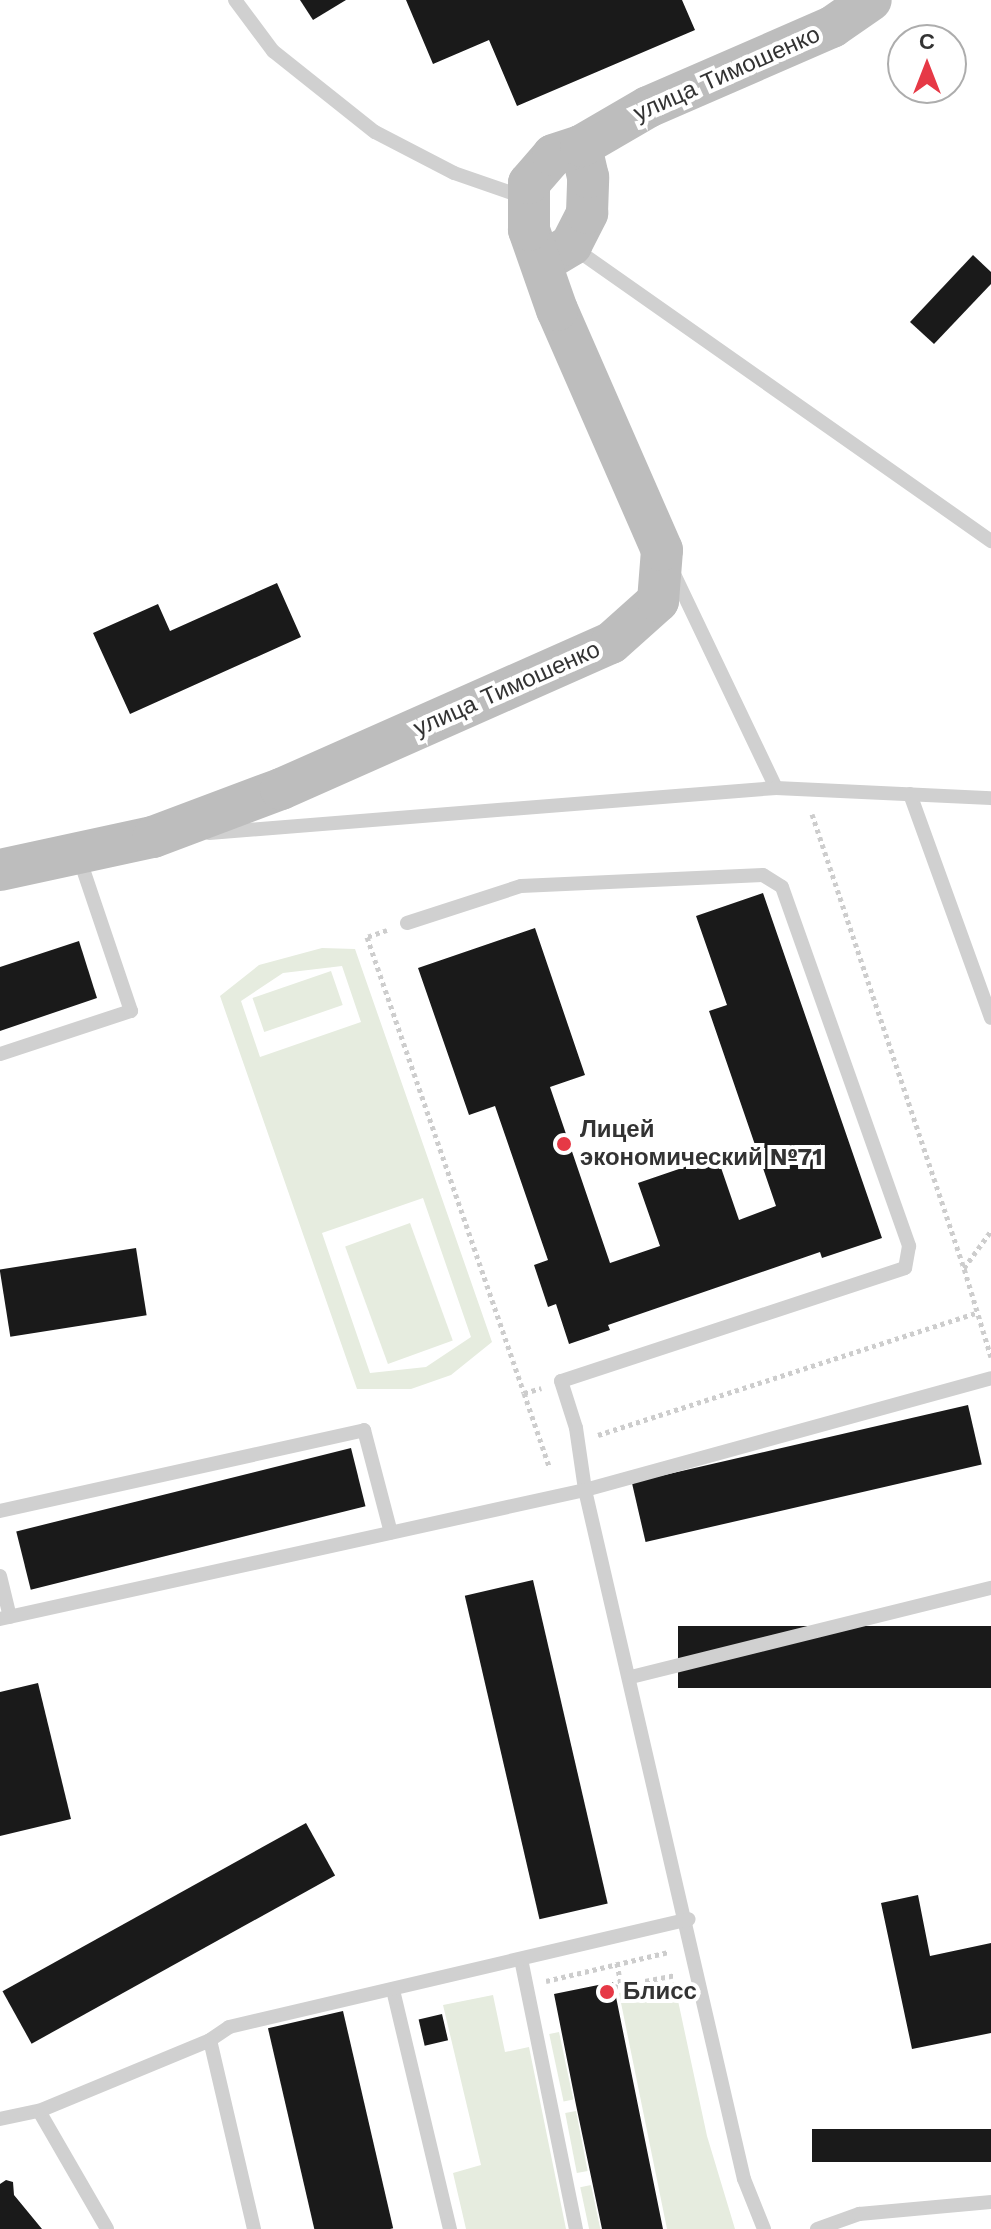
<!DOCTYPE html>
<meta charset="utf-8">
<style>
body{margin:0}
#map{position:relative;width:991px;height:2229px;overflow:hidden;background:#fff;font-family:"Work Sans",sans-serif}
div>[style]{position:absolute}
.green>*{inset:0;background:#e6ecdf;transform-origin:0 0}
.building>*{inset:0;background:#1a1a1a;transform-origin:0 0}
.path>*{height:5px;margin-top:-2.5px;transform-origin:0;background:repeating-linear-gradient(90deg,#cdcdcd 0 4px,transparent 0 8px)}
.lane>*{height:14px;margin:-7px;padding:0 7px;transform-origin:7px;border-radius:7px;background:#d0d0d0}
.secondary>*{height:42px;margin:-21px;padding:0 21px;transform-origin:21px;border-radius:21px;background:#bdbdbd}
.dots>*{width:22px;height:22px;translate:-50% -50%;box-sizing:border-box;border:4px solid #fff;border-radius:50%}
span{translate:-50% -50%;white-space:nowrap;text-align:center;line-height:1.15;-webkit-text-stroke:8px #fff;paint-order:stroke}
.street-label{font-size:24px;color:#333}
.poi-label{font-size:24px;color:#333;font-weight:700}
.left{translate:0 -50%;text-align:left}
.north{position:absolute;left:887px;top:24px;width:80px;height:80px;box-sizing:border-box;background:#fff;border:2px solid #adadad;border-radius:50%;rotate:0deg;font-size:22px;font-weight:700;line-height:32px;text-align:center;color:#333}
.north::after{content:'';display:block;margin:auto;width:28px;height:36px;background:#e63946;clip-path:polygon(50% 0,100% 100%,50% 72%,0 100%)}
</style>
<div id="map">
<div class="green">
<i style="clip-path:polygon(evenodd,322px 948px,355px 949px,492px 1342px,451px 1375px,411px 1389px,357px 1389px,220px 996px,259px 965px,322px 948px,342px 966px,361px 1022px,260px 1057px,241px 1001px,283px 973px,342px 966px,322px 948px,423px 1198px,471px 1337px,426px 1367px,370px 1373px,322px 1233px,423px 1198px)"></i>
<i style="left:331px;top:971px;width:36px;height:83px;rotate:71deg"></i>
<i style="left:410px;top:1223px;width:125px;height:69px;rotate:70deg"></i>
<i style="clip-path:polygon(674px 1982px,707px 2136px,735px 2229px,667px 2229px,619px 1993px)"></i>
<i style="clip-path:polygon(493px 1995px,505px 2052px,529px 2047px,566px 2229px,466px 2229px,453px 2173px,481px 2165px,443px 2005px)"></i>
<i style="left:559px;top:2032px;width:69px;height:10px;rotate:78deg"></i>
<i style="left:576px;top:2111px;width:61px;height:11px;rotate:79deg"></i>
<i style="left:591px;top:2185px;width:45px;height:11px;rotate:78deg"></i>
</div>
<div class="building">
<i style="clip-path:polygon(300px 0,346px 0,313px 20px)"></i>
<i style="clip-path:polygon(406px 0,682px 0,695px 30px,517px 106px,489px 40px,433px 64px)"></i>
<i style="clip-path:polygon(973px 255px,991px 272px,991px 284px,934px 344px,910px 322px)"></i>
<i style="clip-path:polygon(277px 583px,301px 637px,130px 714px,93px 633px,158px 604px,170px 631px)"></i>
<i style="clip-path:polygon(763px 893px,882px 1238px,822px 1258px,820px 1252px,608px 1325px,610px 1330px,569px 1344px,556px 1304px,548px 1307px,534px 1265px,548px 1260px,495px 1106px,469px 1115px,418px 968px,535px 928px,585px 1075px,550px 1087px,610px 1263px,660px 1246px,638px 1183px,717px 1156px,739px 1220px,776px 1206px,709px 1011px,727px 1005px,696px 916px)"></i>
<i style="clip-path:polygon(79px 941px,97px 998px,0 1031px,0 967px)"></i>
<i style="left:136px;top:1248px;width:68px;height:138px;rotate:81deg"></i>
<i style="left:968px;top:1405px;width:61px;height:345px;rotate:77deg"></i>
<i style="left:351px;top:1448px;width:60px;height:345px;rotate:76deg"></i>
<i style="left:533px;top:1580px;width:332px;height:70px;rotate:77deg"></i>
<i style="left:991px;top:1626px;width:62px;height:313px;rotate:90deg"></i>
<i style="clip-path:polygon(38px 1683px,71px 1819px,0 1836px,0 1692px)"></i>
<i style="left:306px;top:1823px;width:60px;height:347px;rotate:61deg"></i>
<i style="clip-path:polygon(918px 1895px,930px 1956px,991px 1943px,991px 2033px,912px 2049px,881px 1903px)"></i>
<i style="clip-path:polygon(613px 1982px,614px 1987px,663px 2229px,602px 2229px,576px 2105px,554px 1994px)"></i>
<i style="left:343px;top:2011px;width:223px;height:77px;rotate:77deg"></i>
<i style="left:442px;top:2014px;width:27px;height:24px;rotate:77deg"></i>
<i style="left:991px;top:2129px;width:33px;height:179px;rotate:90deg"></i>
<i style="clip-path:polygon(6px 2180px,13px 2182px,14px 2195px,42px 2229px,0 2229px,0 2184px)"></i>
</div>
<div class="path">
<i style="left:812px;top:814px;width:479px;rotate:71.5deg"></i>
<i style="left:387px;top:930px;width:21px;rotate:161deg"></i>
<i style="left:367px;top:937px;width:482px;rotate:71deg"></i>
<i style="left:524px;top:1393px;width:18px;rotate:-16deg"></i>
<i style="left:991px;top:1357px;width:93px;rotate:-106.9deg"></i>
<i style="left:964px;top:1268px;width:46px;rotate:-53.9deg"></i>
<i style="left:524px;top:1393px;width:77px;rotate:71.1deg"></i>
<i style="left:598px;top:1435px;width:399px;rotate:-17.9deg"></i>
<i style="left:617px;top:1963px;width:23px;rotate:80deg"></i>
<i style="left:546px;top:1981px;width:126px;rotate:-13.3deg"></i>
<i style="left:614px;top:1987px;width:63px;rotate:-11deg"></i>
</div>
<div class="lane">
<i style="left:235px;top:0;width:64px;rotate:53.3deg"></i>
<i style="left:273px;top:51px;width:130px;rotate:38.5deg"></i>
<i style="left:375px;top:132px;width:89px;rotate:27.4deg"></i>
<i style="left:454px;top:173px;width:76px;rotate:19.1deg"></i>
<i style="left:574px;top:248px;width:510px;rotate:35.09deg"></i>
<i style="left:673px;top:572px;width:239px;rotate:64.5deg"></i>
<i style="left:910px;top:794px;width:238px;rotate:70.1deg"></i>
<i style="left:209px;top:833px;width:569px;rotate:-4.54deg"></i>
<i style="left:776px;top:788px;width:215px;rotate:2.7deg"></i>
<i style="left:407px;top:923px;width:120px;rotate:-18deg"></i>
<i style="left:521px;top:886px;width:242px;rotate:-2.6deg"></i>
<i style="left:763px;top:875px;width:22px;rotate:32deg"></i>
<i style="left:782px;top:887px;width:381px;rotate:70.5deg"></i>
<i style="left:909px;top:1246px;width:22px;rotate:100deg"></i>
<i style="left:905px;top:1268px;width:362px;rotate:161.8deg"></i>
<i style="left:561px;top:1381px;width:49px;rotate:72.3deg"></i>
<i style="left:576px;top:1428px;width:63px;rotate:81.7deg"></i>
<i style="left:585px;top:1490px;width:421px;rotate:-15.4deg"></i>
<i style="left:0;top:1054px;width:138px;rotate:-18.2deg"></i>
<i style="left:131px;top:1011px;width:163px;rotate:-108.7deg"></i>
<i style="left:0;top:1511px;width:373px;rotate:-12.5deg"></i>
<i style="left:364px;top:1430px;width:106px;rotate:75.3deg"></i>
<i style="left:0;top:1576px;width:42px;rotate:76.3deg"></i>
<i style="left:0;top:1619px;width:599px;rotate:-12.44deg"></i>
<i style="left:585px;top:1490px;width:707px;rotate:77.01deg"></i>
<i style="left:744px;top:2179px;width:54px;rotate:68.2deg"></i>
<i style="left:631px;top:1677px;width:371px;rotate:-13.9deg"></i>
<i style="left:521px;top:1959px;width:276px;rotate:78.5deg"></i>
<i style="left:393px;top:1990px;width:246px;rotate:76.6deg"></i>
<i style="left:39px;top:2111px;width:136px;rotate:60deg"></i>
<i style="left:0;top:2119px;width:40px;rotate:-12deg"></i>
<i style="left:39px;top:2111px;width:185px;rotate:-22.5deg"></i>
<i style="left:254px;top:2229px;width:194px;rotate:-103.1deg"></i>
<i style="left:210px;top:2040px;width:23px;rotate:-34deg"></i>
<i style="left:229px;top:2027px;width:472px;rotate:-13.2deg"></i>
<i style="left:817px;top:2229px;width:45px;rotate:-19.7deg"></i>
<i style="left:859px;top:2214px;width:133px;rotate:-5.2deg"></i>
</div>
<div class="secondary">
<i style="left:543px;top:262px;width:33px;rotate:-31deg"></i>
<i style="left:571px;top:245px;width:36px;rotate:-63deg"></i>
<i style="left:587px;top:213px;width:36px;rotate:-88deg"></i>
<i style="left:588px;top:177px;width:32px;rotate:-103deg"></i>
<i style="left:0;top:870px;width:157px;rotate:-12.2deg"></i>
<i style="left:153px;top:837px;width:137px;rotate:-20.6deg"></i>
<i style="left:281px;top:789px;width:361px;rotate:-23.9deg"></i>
<i style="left:611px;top:643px;width:63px;rotate:-41.8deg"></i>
<i style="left:658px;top:601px;width:51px;rotate:-85.5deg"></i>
<i style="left:662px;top:550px;width:262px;rotate:-113.6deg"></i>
<i style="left:557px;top:310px;width:85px;rotate:-109.3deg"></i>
<i style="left:529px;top:230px;width:47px;rotate:-90deg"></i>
<i style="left:529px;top:183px;width:37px;rotate:-49deg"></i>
<i style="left:553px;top:155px;width:29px;rotate:-18deg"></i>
<i style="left:581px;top:146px;width:78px;rotate:-30.2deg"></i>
<i style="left:648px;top:107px;width:201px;rotate:-23.5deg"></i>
<i style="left:832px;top:27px;width:47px;rotate:-34.7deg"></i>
</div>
<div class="dots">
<i style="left:564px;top:1144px;background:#e63946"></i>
<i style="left:607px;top:1992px;background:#e63946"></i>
</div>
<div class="street-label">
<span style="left:727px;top:74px;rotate:-24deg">улица Тимошенко</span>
<span style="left:507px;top:689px;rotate:-24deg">улица Тимошенко</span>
</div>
<div class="poi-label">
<span class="left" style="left:580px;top:1144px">Лицей<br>экономический №71</span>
<span class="left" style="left:623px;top:1992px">Блисс</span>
</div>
<div class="north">С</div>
</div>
